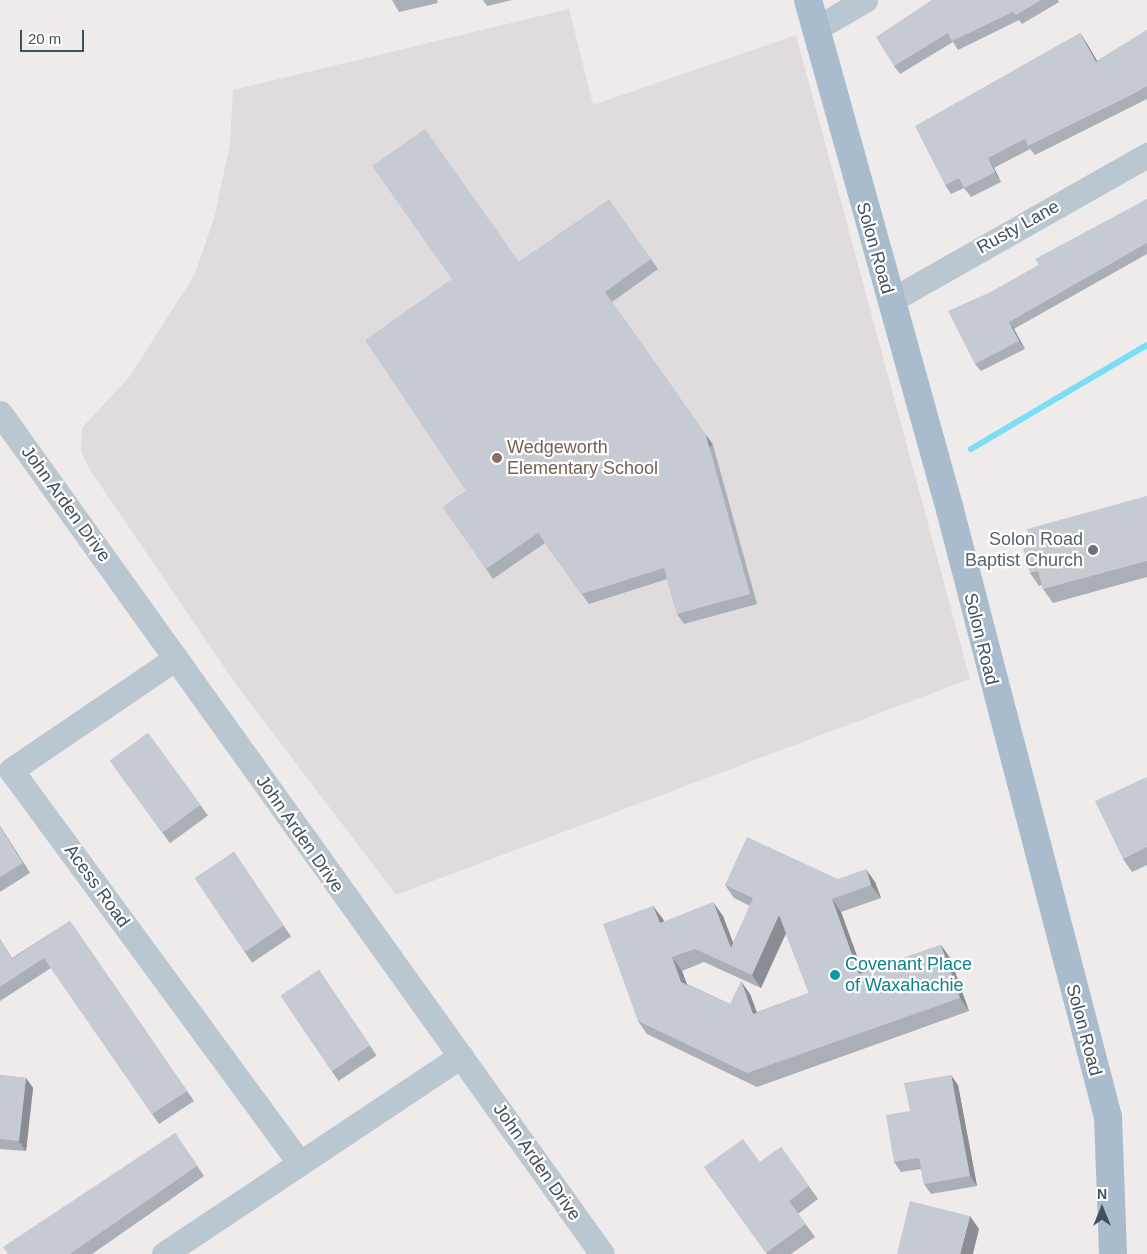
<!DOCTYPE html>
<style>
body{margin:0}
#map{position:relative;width:1147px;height:1254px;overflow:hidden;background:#efebeb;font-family:Arial,sans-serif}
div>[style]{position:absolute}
.education>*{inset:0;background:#e0dcdd}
.stream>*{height:6px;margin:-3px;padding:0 3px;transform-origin:3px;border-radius:3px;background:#7cdef4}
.minor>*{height:25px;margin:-12.5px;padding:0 12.5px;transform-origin:12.5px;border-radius:12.5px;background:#bac7d0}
.major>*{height:28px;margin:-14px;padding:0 14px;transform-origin:14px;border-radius:14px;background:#a8bcce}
.wall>*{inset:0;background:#aaaeb5;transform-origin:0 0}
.shaded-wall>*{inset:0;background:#8b8d93;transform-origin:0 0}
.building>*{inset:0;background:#c6cad2;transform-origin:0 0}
.dots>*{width:14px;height:14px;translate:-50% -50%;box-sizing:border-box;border:2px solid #fff;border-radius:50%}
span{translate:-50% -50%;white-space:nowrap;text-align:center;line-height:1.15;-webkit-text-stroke:4.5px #fff;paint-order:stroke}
.street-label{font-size:18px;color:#42505b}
.education-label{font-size:18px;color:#785e54}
.left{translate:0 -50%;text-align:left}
.worship-label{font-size:18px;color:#5b616d}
.right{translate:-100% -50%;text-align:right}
.culture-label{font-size:18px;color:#0d838f}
.north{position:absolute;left:1077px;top:1184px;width:50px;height:50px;-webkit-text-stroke:4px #fff;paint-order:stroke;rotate:0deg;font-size:14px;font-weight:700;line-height:20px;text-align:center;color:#42505b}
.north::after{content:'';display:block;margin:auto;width:18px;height:22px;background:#42505b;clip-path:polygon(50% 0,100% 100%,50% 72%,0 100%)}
.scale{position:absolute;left:20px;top:30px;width:64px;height:22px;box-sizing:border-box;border:2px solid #42505b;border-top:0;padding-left:6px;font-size:15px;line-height:18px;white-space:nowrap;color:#42505b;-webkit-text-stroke:4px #fff;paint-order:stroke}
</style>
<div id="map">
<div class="education">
<i style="clip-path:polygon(569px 9px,593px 105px,796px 35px,970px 679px,396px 895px,235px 683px,88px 467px,81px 450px,82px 428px,130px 376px,195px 274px,215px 215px,230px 143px,233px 90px)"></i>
</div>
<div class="stream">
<i style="left:971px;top:449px;width:204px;rotate:-30.6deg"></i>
</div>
<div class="minor">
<i style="left:815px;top:29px;width:58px;rotate:-30.1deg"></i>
<i style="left:890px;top:301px;width:296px;rotate:-29.6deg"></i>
<i style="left:0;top:413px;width:1034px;rotate:54.4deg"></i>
<i style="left:176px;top:658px;width:199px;rotate:145.8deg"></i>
<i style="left:11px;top:770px;width:488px;rotate:53.7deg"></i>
<i style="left:164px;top:1254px;width:357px;rotate:-33.7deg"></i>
</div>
<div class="major">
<i style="left:808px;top:0;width:529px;rotate:74.44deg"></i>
<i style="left:950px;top:510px;width:627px;rotate:75.41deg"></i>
<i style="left:1108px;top:1117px;width:137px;rotate:87.9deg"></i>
</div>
<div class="wall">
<i style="clip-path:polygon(392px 0,437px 0,438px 3px,399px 12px)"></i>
<i style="clip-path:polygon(483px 0,512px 0,487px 6px)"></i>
<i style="clip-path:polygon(932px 0,1058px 0,1059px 2px,1022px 24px,1019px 20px,958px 50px,953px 42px,900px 74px,894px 66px)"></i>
<i style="clip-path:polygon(1147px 30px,1147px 99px,1035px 155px,1030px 149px,994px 168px,1001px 182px,971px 197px,964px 188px,951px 194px,945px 185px,1080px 33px,1086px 42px,1097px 61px)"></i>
<i style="clip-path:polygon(1147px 199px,1147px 254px,1014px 329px,1025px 349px,981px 371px,975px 364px,993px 291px,1039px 265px)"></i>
<i style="clip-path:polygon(609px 200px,658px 269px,612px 302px,713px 445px,757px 604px,684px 624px,677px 614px,667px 579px,589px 604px,545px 543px,493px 579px,443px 507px,466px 491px,519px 262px)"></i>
<i style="clip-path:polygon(1147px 496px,1147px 577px,1053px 603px,1043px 589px,1042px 585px,1039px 586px,1030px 573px,1032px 546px)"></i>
<i style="left:148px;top:733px;width:102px;height:47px;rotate:54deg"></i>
<i style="clip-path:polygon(1147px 777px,1147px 865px,1132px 872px,1123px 859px)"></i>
<i style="clip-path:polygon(0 826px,30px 873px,0 892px)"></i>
<i style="left:234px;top:852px;width:102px;height:47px;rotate:56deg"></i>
<i style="clip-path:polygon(evenodd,838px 879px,875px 882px,881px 898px,841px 912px,863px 972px,941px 945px,950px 958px,969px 1011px,757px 1087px,647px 1034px,638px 1021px,653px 906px,664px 921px,723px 916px,733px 943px,750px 906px,734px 898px,725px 885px,838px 879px,786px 934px,809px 993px,757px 1012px,750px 994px,730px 1004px,687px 984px,682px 971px,704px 962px,761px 988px,786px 934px)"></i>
<i style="clip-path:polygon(70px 921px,194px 1101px,159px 1124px,51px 968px,0 1001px,0 939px,12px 958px)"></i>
<i style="left:319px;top:970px;width:103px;height:46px;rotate:56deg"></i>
<i style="clip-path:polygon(0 1075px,26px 1078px,33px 1088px,26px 1151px,0 1149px)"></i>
<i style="clip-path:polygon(958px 1085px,977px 1186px,931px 1194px,924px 1184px,921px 1169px,901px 1172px,894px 1162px,910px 1111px)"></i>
<i style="clip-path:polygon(175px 1133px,204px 1176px,92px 1254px,8px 1254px)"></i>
<i style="clip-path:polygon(781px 1147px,818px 1199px,798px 1214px,815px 1237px,791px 1254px,767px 1254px,704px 1167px,760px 1162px)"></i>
</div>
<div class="shaded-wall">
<i style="clip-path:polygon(1080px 33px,1086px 42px,1103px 71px,1096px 62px)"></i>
<i style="clip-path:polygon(988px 158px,994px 168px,1001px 182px,995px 172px)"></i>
<i style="clip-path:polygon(1009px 322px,1014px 329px,1025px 349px,1019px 341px)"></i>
<i style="left:706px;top:435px;width:12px;height:165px;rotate:55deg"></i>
<i style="clip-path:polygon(0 826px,30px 873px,23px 863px)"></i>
<i style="clip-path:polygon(866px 869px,875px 882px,881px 898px,871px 885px)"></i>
<i style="clip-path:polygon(832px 899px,841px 912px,868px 987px,859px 974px)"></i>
<i style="clip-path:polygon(713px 902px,723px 916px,740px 961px,731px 948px)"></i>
<i style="clip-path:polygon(653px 906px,663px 919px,669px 936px,660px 923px)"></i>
<i style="clip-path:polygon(779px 915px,788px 928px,761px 988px,752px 975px)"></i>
<i style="clip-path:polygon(941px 945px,950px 958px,969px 1011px,960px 998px)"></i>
<i style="clip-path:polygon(672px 957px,682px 971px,691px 995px,681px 982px)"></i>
<i style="clip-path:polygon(741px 981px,750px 994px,762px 1027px,753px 1014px)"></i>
<i style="clip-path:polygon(951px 1075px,958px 1085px,977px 1186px,970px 1176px)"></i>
<i style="clip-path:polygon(26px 1078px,33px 1088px,26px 1151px,19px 1141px)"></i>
<i style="clip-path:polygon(970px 1216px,979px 1229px,973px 1254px,960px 1254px)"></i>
</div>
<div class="building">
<i style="clip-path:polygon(932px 0,1041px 0,1016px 15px,1013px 12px,952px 41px,948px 33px,894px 66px,876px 37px)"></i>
<i style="clip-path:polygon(1147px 30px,1147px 86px,1135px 93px,1028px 146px,1025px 139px,988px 158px,995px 172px,964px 188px,959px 178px,945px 185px,915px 126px,1080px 33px,1096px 62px)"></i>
<i style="clip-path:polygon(425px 129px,519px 262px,609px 200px,651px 259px,605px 292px,706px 435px,750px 594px,677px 614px,664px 568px,582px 594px,538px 533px,486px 569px,443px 507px,466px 491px,365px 340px,452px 279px,372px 166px)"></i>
<i style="clip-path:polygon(1147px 199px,1147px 243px,1009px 322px,1019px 341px,975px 364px,948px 311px,993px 291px,1039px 265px,1035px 259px)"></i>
<i style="clip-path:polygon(1147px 496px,1147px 561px,1043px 589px,1038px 571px,1030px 573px,1023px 548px,1032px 546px,1027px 529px)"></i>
<i style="left:148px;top:733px;width:89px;height:47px;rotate:54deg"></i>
<i style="clip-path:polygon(1147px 777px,1147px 847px,1123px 859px,1095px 801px)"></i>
<i style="clip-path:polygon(0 827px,23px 863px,0 877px)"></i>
<i style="clip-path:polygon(evenodd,747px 837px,838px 879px,866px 869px,871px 885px,832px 899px,859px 974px,941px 945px,960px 998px,747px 1073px,638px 1021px,603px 924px,653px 906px,660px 923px,713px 902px,731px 948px,753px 898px,725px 885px,747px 837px,779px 915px,809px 993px,753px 1014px,741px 981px,730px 1004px,681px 982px,672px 957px,695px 949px,752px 975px,779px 915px)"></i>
<i style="left:234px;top:852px;width:89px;height:47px;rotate:56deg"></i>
<i style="clip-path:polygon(70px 921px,187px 1091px,152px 1114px,44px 958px,0 987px,0 940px,12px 959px)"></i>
<i style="left:319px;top:970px;width:91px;height:46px;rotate:56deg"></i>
<i style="clip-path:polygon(0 1075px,26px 1078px,19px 1141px,0 1139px)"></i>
<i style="clip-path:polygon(951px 1075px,970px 1176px,924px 1184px,919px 1158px,894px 1162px,886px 1115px,910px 1111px,904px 1083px)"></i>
<i style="clip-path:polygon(175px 1133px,197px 1166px,70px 1254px,8px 1254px,3px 1247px)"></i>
<i style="clip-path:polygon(743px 1139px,760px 1162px,781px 1147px,809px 1186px,789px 1201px,806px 1224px,766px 1253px,704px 1167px)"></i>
<i style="clip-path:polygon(910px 1201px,970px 1216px,960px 1254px,897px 1254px)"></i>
</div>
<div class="dots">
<i style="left:497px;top:458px;background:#8d6e63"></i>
<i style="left:1093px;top:550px;background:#6b7280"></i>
<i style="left:835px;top:975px;background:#0f9aa8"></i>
</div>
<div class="street-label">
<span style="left:1018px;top:227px;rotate:-29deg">Rusty Lane</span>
<span style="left:875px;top:248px;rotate:74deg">Solon Road</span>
<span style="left:66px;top:504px;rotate:54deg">John Arden Drive</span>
<span style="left:981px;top:639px;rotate:76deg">Solon Road</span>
<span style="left:300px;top:834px;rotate:55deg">John Arden Drive</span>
<span style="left:97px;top:886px;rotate:54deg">Acess Road</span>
<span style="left:1084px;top:1030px;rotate:75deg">Solon Road</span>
<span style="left:537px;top:1162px;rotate:55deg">John Arden Drive</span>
</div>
<div class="education-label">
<span class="left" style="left:507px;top:458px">Wedgeworth<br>Elementary School</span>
</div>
<div class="worship-label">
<span class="right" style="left:1083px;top:550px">Solon Road<br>Baptist Church</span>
</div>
<div class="culture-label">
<span class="left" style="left:845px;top:975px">Covenant Place<br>of Waxahachie</span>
</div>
<div class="north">N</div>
<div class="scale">20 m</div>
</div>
